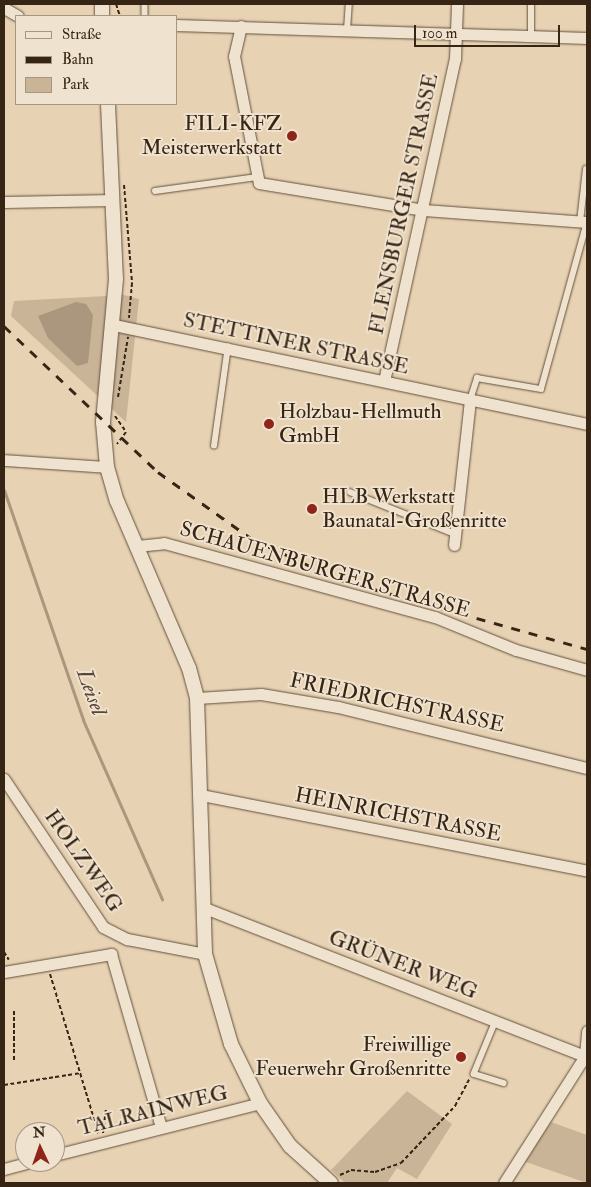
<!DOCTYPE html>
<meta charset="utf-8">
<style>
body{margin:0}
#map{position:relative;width:591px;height:1187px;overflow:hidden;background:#e7d2b3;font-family:"IM FELL Double Pica",serif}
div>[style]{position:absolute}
.green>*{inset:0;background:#c9b498}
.water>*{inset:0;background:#ab977d}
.stream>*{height:3px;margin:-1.5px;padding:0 1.5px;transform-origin:1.5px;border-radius:1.5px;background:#ab977d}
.path>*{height:2px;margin-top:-1px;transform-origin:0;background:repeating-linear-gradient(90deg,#362414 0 4px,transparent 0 6.5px)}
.roads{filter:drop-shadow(0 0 1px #62503c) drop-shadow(0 0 1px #62503c)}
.service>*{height:5.5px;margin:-2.75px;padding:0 2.75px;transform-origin:2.75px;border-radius:2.75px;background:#efe2ce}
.minor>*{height:11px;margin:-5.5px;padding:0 5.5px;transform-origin:5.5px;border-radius:5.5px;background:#efe2ce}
.tertiary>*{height:14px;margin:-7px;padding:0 7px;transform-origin:7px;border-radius:7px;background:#efe2ce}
.rail>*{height:3px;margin-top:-1.5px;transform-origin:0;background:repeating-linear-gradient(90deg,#362414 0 9px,transparent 0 18px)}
.dots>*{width:14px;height:14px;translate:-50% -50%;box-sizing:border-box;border:2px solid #efe2ce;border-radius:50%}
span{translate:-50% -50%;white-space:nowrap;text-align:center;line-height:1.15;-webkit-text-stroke:4px #efe2ce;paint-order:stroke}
.poi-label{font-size:21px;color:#362414}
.right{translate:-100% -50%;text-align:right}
.left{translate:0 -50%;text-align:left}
.street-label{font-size:21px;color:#362414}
.water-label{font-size:22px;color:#594634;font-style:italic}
.frame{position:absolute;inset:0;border:5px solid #362414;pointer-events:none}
.legend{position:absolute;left:15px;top:15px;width:162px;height:90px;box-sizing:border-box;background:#efe2ce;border:1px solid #a59684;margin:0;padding:6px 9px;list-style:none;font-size:15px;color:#362414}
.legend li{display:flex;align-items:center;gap:10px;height:25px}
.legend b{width:25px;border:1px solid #a59684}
.north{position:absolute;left:15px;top:1122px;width:50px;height:50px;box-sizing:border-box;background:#efe2ce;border:1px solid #a59684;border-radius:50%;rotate:357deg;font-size:14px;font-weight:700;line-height:20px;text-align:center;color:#362414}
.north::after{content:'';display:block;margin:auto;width:18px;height:22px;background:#8f2418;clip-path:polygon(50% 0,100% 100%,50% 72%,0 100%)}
.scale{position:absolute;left:414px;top:25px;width:146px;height:22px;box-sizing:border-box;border:2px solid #362414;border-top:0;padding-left:6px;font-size:15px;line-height:18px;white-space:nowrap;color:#362414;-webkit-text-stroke:4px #efe2ce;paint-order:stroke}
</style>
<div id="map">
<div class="green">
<i style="clip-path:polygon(124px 295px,139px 299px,126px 422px,11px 316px,14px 301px)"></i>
<i style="clip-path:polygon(407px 1091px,452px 1124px,417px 1179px,397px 1168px,387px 1183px,345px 1183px,331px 1170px)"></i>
<i style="clip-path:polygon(551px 1122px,587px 1135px,587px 1183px,523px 1161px)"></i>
</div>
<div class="water">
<i style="clip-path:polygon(76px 302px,86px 304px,93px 315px,88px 363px,77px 366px,48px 338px,38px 316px)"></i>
</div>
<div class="stream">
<i style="left:4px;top:490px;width:243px;rotate:71deg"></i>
<i style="left:83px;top:720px;width:196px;rotate:66.2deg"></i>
</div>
<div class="path">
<i style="left:116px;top:4px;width:13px;rotate:72deg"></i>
<i style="left:124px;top:185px;width:98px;rotate:85.3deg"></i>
<i style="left:132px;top:283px;width:35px;rotate:95deg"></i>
<i style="left:118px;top:397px;width:61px;rotate:-80.5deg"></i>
<i style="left:115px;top:416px;width:19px;rotate:55deg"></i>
<i style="left:126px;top:432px;width:15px;rotate:127deg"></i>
<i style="left:4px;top:952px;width:9px;rotate:58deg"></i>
<i style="left:50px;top:974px;width:168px;rotate:73.1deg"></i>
<i style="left:14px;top:1060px;width:52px;rotate:-90deg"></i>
<i style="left:4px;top:1085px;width:78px;rotate:-8.9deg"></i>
<i style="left:103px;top:1133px;width:25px;rotate:-83deg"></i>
<i style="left:340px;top:1175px;width:12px;rotate:-24deg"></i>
<i style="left:351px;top:1170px;width:24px;rotate:5deg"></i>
<i style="left:375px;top:1172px;width:28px;rotate:-19deg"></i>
<i style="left:401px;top:1163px;width:79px;rotate:-46.5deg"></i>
<i style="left:455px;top:1106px;width:30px;rotate:-62deg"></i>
</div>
<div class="roads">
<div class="service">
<i style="left:145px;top:4px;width:12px;rotate:90deg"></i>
<i style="left:347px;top:30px;width:26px;rotate:-86deg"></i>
<i style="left:531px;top:36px;width:32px;rotate:-90deg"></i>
<i style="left:155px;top:191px;width:103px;rotate:-7.8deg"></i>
<i style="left:580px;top:222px;width:53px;rotate:-83.5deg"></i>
<i style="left:470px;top:400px;width:23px;rotate:-72deg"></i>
<i style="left:477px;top:378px;width:65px;rotate:9.8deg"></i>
<i style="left:541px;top:389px;width:173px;rotate:-74.6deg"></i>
<i style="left:214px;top:446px;width:100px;rotate:-82deg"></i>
<i style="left:350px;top:492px;width:113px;rotate:21.8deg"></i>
<i style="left:496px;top:1021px;width:57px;rotate:112.5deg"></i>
<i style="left:474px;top:1074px;width:31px;rotate:17deg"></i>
</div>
<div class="minor">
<i style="left:4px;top:8px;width:16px;rotate:30deg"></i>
<i style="left:176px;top:25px;width:411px;rotate:1.8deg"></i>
<i style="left:241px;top:26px;width:31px;rotate:103deg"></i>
<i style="left:234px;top:56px;width:129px;rotate:78.9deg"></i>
<i style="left:259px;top:183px;width:167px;rotate:9.3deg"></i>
<i style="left:424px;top:210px;width:163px;rotate:4.2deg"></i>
<i style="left:4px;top:202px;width:109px;rotate:-1.1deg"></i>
<i style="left:114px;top:325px;width:483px;rotate:11.8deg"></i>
<i style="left:384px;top:381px;width:330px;rotate:-77.6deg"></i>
<i style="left:455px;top:59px;width:55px;rotate:-87.9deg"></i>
<i style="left:4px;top:460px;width:103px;rotate:3.9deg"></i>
<i style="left:454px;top:545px;width:146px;rotate:-83.7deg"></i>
<i style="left:137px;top:546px;width:27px;rotate:-6deg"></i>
<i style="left:164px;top:543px;width:281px;rotate:15.3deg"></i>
<i style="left:435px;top:617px;width:87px;rotate:22.2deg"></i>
<i style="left:516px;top:650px;width:74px;rotate:15.7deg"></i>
<i style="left:197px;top:698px;width:64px;rotate:-3.6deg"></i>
<i style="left:261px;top:694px;width:78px;rotate:9.6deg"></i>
<i style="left:338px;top:707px;width:256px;rotate:13.8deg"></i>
<i style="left:4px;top:779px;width:178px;rotate:56.2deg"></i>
<i style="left:103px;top:927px;width:27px;rotate:27deg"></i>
<i style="left:127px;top:939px;width:79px;rotate:10.9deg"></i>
<i style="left:201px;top:795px;width:393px;rotate:11.1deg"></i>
<i style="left:205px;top:908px;width:410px;rotate:21.3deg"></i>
<i style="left:4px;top:972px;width:109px;rotate:-9.5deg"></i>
<i style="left:111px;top:954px;width:180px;rotate:73.9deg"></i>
<i style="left:55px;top:1155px;width:211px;rotate:-14.2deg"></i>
<i style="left:4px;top:1169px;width:27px;rotate:-15deg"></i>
<i style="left:504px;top:1183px;width:151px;rotate:-57.5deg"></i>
<i style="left:585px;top:1056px;width:25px;rotate:-85deg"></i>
</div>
<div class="tertiary">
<i style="left:102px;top:4px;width:12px;rotate:90deg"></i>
<i style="left:108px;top:104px;width:175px;rotate:87.4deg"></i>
<i style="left:116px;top:279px;width:144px;rotate:95.2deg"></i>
<i style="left:103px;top:422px;width:45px;rotate:84.9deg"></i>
<i style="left:107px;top:467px;width:35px;rotate:74deg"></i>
<i style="left:117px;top:501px;width:182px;rotate:66.7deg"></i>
<i style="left:189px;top:668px;width:31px;rotate:75deg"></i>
<i style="left:197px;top:698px;width:256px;rotate:88.2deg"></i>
<i style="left:205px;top:954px;width:94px;rotate:73.9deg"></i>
<i style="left:231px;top:1044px;width:66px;rotate:63.8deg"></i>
<i style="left:260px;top:1103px;width:52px;rotate:55.1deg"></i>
<i style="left:290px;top:1146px;width:55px;rotate:42.1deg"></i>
</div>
</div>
<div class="rail">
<i style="left:4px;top:326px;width:212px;rotate:43.5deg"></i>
<i style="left:158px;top:472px;width:115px;rotate:35.5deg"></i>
<i style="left:252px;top:539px;width:95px;rotate:24.9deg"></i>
<i style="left:338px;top:579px;width:259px;rotate:15.7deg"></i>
</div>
<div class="dots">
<i style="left:292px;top:136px;background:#8f2418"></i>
<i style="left:269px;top:424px;background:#8f2418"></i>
<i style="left:312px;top:509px;background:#8f2418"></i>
<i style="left:461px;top:1057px;background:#8f2418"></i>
</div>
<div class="poi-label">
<span class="right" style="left:282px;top:136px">FILI-KFZ<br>Meisterwerkstatt</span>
<span class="left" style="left:279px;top:424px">Holzbau-Hellmuth<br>GmbH</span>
<span class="left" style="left:322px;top:509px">HLB Werkstatt<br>Baunatal-Großenritte</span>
<span class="right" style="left:451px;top:1057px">Freiwillige<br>Feuerwehr Großenritte</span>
</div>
<div class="street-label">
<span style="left:404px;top:204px;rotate:-78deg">FLENSBURGER STRASSE</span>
<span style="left:296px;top:344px;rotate:12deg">STETTINER STRASSE</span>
<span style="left:325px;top:570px;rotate:16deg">SCHAUENBURGER STRASSE</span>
<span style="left:397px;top:703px;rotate:12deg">FRIEDRICHSTRASSE</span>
<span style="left:398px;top:815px;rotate:11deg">HEINRICHSTRASSE</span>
<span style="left:83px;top:861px;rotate:55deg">HOLZWEG</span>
<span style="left:403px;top:965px;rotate:21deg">GRÜNER WEG</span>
<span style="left:153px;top:1111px;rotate:-14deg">TALRAINWEG</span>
</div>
<div class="water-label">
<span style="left:91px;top:692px;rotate:70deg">Leisel</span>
</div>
<div class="frame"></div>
<ul class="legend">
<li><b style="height:6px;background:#efe2ce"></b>Straße</li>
<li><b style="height:6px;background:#362414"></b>Bahn</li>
<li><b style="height:14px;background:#c9b498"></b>Park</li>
</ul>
<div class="north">N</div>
<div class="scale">100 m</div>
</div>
